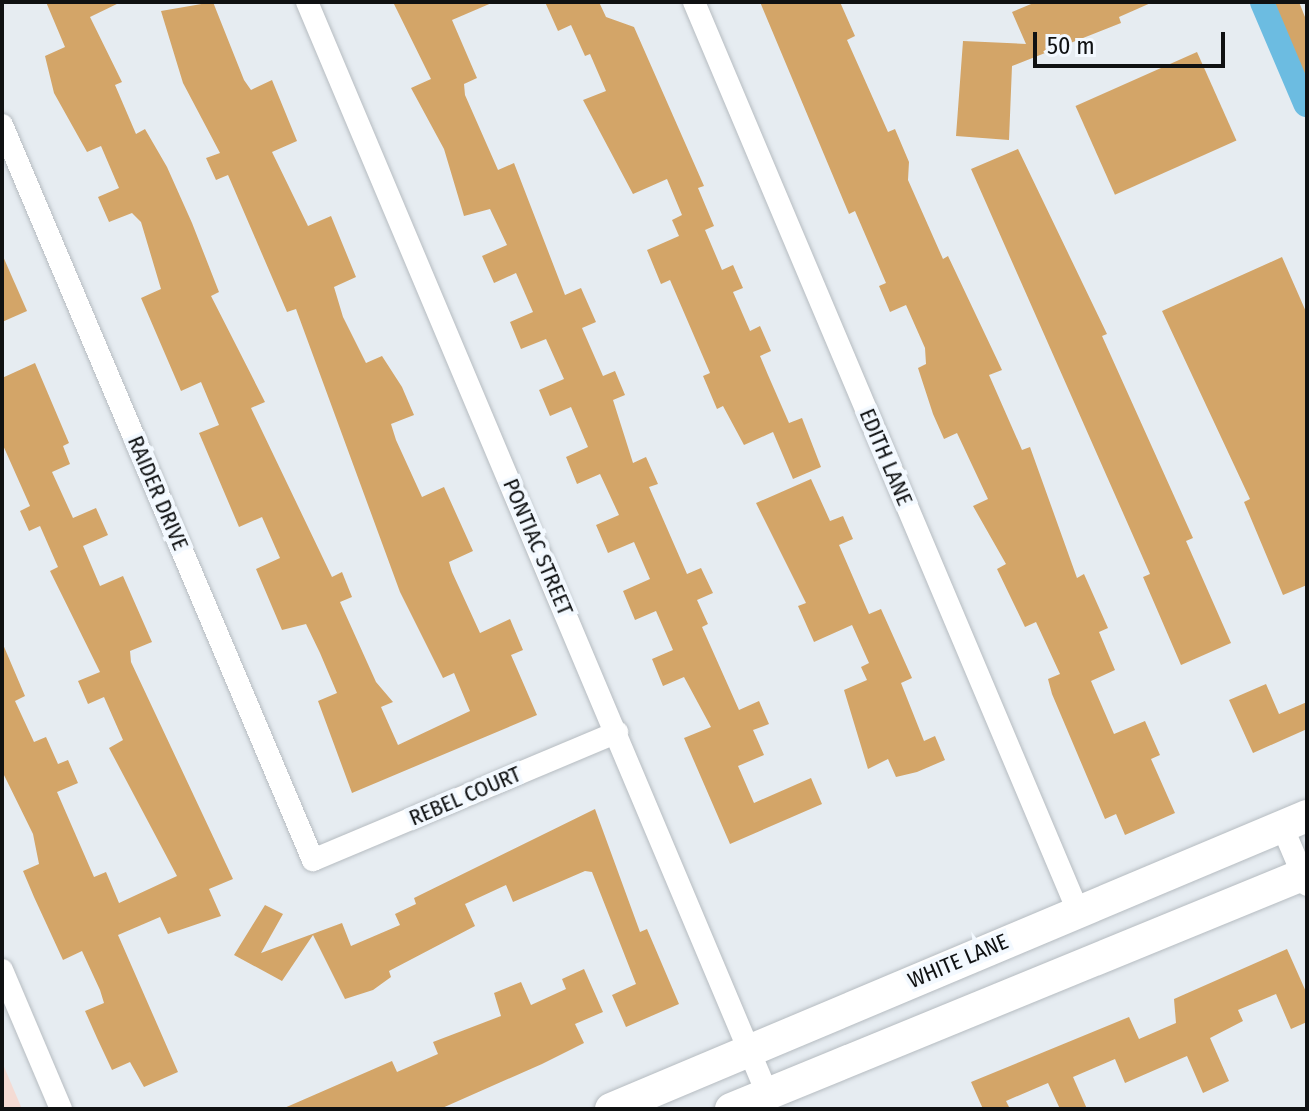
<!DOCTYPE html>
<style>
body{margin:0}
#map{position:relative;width:1309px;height:1111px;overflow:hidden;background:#e6ecf1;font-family:"Fira Sans Condensed",sans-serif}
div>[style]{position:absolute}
.education>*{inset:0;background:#f4dbd4}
.canal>*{height:28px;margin:-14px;padding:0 14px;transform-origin:14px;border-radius:14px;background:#6cbce1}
.building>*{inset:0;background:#d3a568;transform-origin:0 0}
.roads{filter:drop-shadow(0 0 2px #b6bcc1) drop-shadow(0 0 2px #b6bcc1)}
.street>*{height:22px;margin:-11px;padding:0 11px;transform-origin:11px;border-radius:11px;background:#fff}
.secondary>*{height:32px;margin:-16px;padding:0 16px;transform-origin:16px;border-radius:16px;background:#fff}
span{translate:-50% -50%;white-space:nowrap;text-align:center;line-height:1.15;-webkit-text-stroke:8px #f3f9ff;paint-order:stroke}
.street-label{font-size:22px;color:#0f1112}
.frame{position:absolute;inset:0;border:4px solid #0f1112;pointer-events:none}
.scale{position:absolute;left:1033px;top:32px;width:192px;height:36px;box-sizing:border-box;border:4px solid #0f1112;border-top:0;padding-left:10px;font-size:24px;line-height:28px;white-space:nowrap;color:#0f1112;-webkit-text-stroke:6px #f3f9ff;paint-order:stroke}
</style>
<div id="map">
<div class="education">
<i style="clip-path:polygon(2px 1062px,22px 1109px,2px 1109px)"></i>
</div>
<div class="canal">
<i style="left:1264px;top:2px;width:110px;rotate:66.9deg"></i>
</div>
<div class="building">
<i style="clip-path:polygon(46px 2px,121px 2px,90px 17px,122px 82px,115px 85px,136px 134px,145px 129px,167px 167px,192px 223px,219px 292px,211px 296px,265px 402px,251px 408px,332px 577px,342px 572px,352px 597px,340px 602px,376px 682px,393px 702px,381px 707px,398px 745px,470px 711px,454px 673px,443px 678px,400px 592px,296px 309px,287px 312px,228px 175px,216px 180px,206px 158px,220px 153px,183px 83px,161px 11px,213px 2px,244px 80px,251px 90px,272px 80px,297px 141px,272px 152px,308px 226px,331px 216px,356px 277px,334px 287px,343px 317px,366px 363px,382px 356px,402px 387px,414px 415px,391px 424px,396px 440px,422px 497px,444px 487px,473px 551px,449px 562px,452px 572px,480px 633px,510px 619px,523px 650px,511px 655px,537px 715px,352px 793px,318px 701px,337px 693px,320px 653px,306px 624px,282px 630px,256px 569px,280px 558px,262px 517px,239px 527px,199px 433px,219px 425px,201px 382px,181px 391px,141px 298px,161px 289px,141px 222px,132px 213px,109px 222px,98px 197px,119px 188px,101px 146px,87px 152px,54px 93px,45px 56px,65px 47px)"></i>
<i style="clip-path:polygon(393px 2px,494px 2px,452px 20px,477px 78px,464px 84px,465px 95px,498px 170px,514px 163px,565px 295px,581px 288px,596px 322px,582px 328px,603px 376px,615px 371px,625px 395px,613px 400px,633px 463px,646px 457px,658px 484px,649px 487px,687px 574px,701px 568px,713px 593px,697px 600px,708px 624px,702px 627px,739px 710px,759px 701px,769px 724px,753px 730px,764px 755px,738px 766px,754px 803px,811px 778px,822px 804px,730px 844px,684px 738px,711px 727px,684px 677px,663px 686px,652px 659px,673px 650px,656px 611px,635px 620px,623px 591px,650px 579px,634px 542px,608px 553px,596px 525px,619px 515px,600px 474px,577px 484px,566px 457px,588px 447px,571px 407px,550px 416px,539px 390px,564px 379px,546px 339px,521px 349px,510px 322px,533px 312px,516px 273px,494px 283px,482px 256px,507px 245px,490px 209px,464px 216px,444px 149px,411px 88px,431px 79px)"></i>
<i style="clip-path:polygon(545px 2px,599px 2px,606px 17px,634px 27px,704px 186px,698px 188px,714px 226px,705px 230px,722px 270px,733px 265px,743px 288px,733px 292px,750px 331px,760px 326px,771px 351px,760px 356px,768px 375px,789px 423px,802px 418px,821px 467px,793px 479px,773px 432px,744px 445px,723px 406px,717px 409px,703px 376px,710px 373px,670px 280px,661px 284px,647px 250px,679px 236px,672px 220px,682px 215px,667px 179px,633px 194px,583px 100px,606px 91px,590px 54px,585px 56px,571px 25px,558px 31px)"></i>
<i style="clip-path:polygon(760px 2px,840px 2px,855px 36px,847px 40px,888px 132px,895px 129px,909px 162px,908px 180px,943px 259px,948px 256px,1002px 370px,989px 375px,1022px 450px,1030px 447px,1077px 578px,1084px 574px,1108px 628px,1099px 632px,1115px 670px,1091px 681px,1114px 734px,1145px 721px,1160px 755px,1151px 759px,1175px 813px,1125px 835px,1116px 814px,1105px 819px,1052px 694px,1048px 679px,1060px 674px,1036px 622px,1025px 627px,997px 569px,1006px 564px,973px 506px,988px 499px,957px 433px,944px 439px,933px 414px,918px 368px,926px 364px,925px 348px,906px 305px,890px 312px,879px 286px,886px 283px,855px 211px,849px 214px)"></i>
<i style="clip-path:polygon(1036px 2px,1153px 2px,1119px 17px,1121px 23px,1012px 66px,1009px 140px,956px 136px,963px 41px,1026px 44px,1012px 12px)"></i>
<i style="clip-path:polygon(1275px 2px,1299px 2px,1307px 22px,1307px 78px)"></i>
<i style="left:1197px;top:52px;width:97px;height:133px;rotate:66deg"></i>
<i style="clip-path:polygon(1018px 149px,1107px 334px,1102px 336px,1193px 538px,1186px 541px,1231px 643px,1181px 665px,1143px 577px,1150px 574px,971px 169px)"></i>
<i style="clip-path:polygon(2px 254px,27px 311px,2px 322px)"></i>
<i style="clip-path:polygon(1282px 257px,1307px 314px,1307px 585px,1283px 595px,1244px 502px,1250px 499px,1162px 311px)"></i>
<i style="clip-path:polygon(35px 363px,69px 443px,63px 446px,70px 464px,52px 472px,73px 518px,96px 508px,108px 535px,83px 546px,100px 586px,123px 576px,152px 642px,130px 651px,131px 662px,233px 879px,209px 889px,221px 916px,168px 934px,160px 917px,118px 935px,178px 1072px,144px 1087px,130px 1062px,112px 1070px,97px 1038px,85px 1011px,104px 1003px,100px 990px,82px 951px,63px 960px,34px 897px,23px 871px,39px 864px,33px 834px,2px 771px,2px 642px,25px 696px,15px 701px,34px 742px,46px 737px,58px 764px,68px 760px,78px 783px,57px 792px,94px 877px,106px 872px,119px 903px,177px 876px,109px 748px,123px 740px,104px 697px,88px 704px,78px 681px,100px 672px,50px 571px,58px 567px,40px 526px,29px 531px,20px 511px,30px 506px,2px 443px,2px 378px)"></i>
<i style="clip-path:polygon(811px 479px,830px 521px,843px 516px,853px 539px,839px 545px,869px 614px,881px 609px,912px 678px,901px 683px,924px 741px,935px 736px,945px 760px,917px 772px,896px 777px,888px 759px,868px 769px,844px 690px,867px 680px,861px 667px,869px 663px,852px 625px,814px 642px,798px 606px,806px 603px,756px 503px)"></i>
<i style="clip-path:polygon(1266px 684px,1279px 714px,1307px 702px,1307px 729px,1253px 753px,1229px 700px)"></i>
<i style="clip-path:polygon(595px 809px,640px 932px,647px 929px,679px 1004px,626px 1027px,612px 995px,636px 984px,592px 872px,585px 871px,513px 902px,506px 885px,465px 904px,475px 926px,389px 971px,391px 977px,373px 990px,345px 999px,313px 935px,282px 981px,234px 955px,265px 905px,283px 914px,261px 953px,342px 923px,351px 946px,400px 925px,395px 914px,416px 904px,414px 898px)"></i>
<i style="clip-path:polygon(1287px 949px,1307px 994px,1307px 1022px,1291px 1029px,1276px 994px,1238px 1010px,1243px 1021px,1210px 1038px,1229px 1081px,1203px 1093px,1187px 1056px,1125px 1083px,1115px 1059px,1073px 1077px,1087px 1109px,1060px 1109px,1048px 1083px,1006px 1101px,1010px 1109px,983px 1109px,971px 1082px,1129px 1017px,1139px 1039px,1176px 1023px,1174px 999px)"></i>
<i style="clip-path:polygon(584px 969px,603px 1012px,575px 1024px,584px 1043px,542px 1064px,440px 1109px,282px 1109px,392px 1061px,397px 1072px,438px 1054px,433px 1042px,501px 1016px,494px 993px,521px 982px,531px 1005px,566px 989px,562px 979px)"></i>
</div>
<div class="roads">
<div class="street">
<i style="left:307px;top:2px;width:1184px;rotate:67.14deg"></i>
<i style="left:694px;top:2px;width:987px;rotate:67.1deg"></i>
<i style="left:2px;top:125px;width:798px;rotate:67.07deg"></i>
<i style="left:313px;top:860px;width:330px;rotate:-22.8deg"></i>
<i style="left:1282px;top:826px;width:64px;rotate:67deg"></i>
<i style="left:2px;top:970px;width:151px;rotate:67deg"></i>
</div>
<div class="secondary">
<i style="left:611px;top:1109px;width:755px;rotate:-22.83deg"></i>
<i style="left:731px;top:1109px;width:622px;rotate:-22.28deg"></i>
</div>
</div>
<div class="street-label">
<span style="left:886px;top:457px;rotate:67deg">EDITH LANE</span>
<span style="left:158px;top:493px;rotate:67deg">RAIDER DRIVE</span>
<span style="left:538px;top:547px;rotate:67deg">PONTIAC STREET</span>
<span style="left:465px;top:796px;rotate:-23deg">REBEL COURT</span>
<span style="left:958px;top:961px;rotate:-23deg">WHITE LANE</span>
</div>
<div class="frame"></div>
<div class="scale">50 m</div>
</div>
